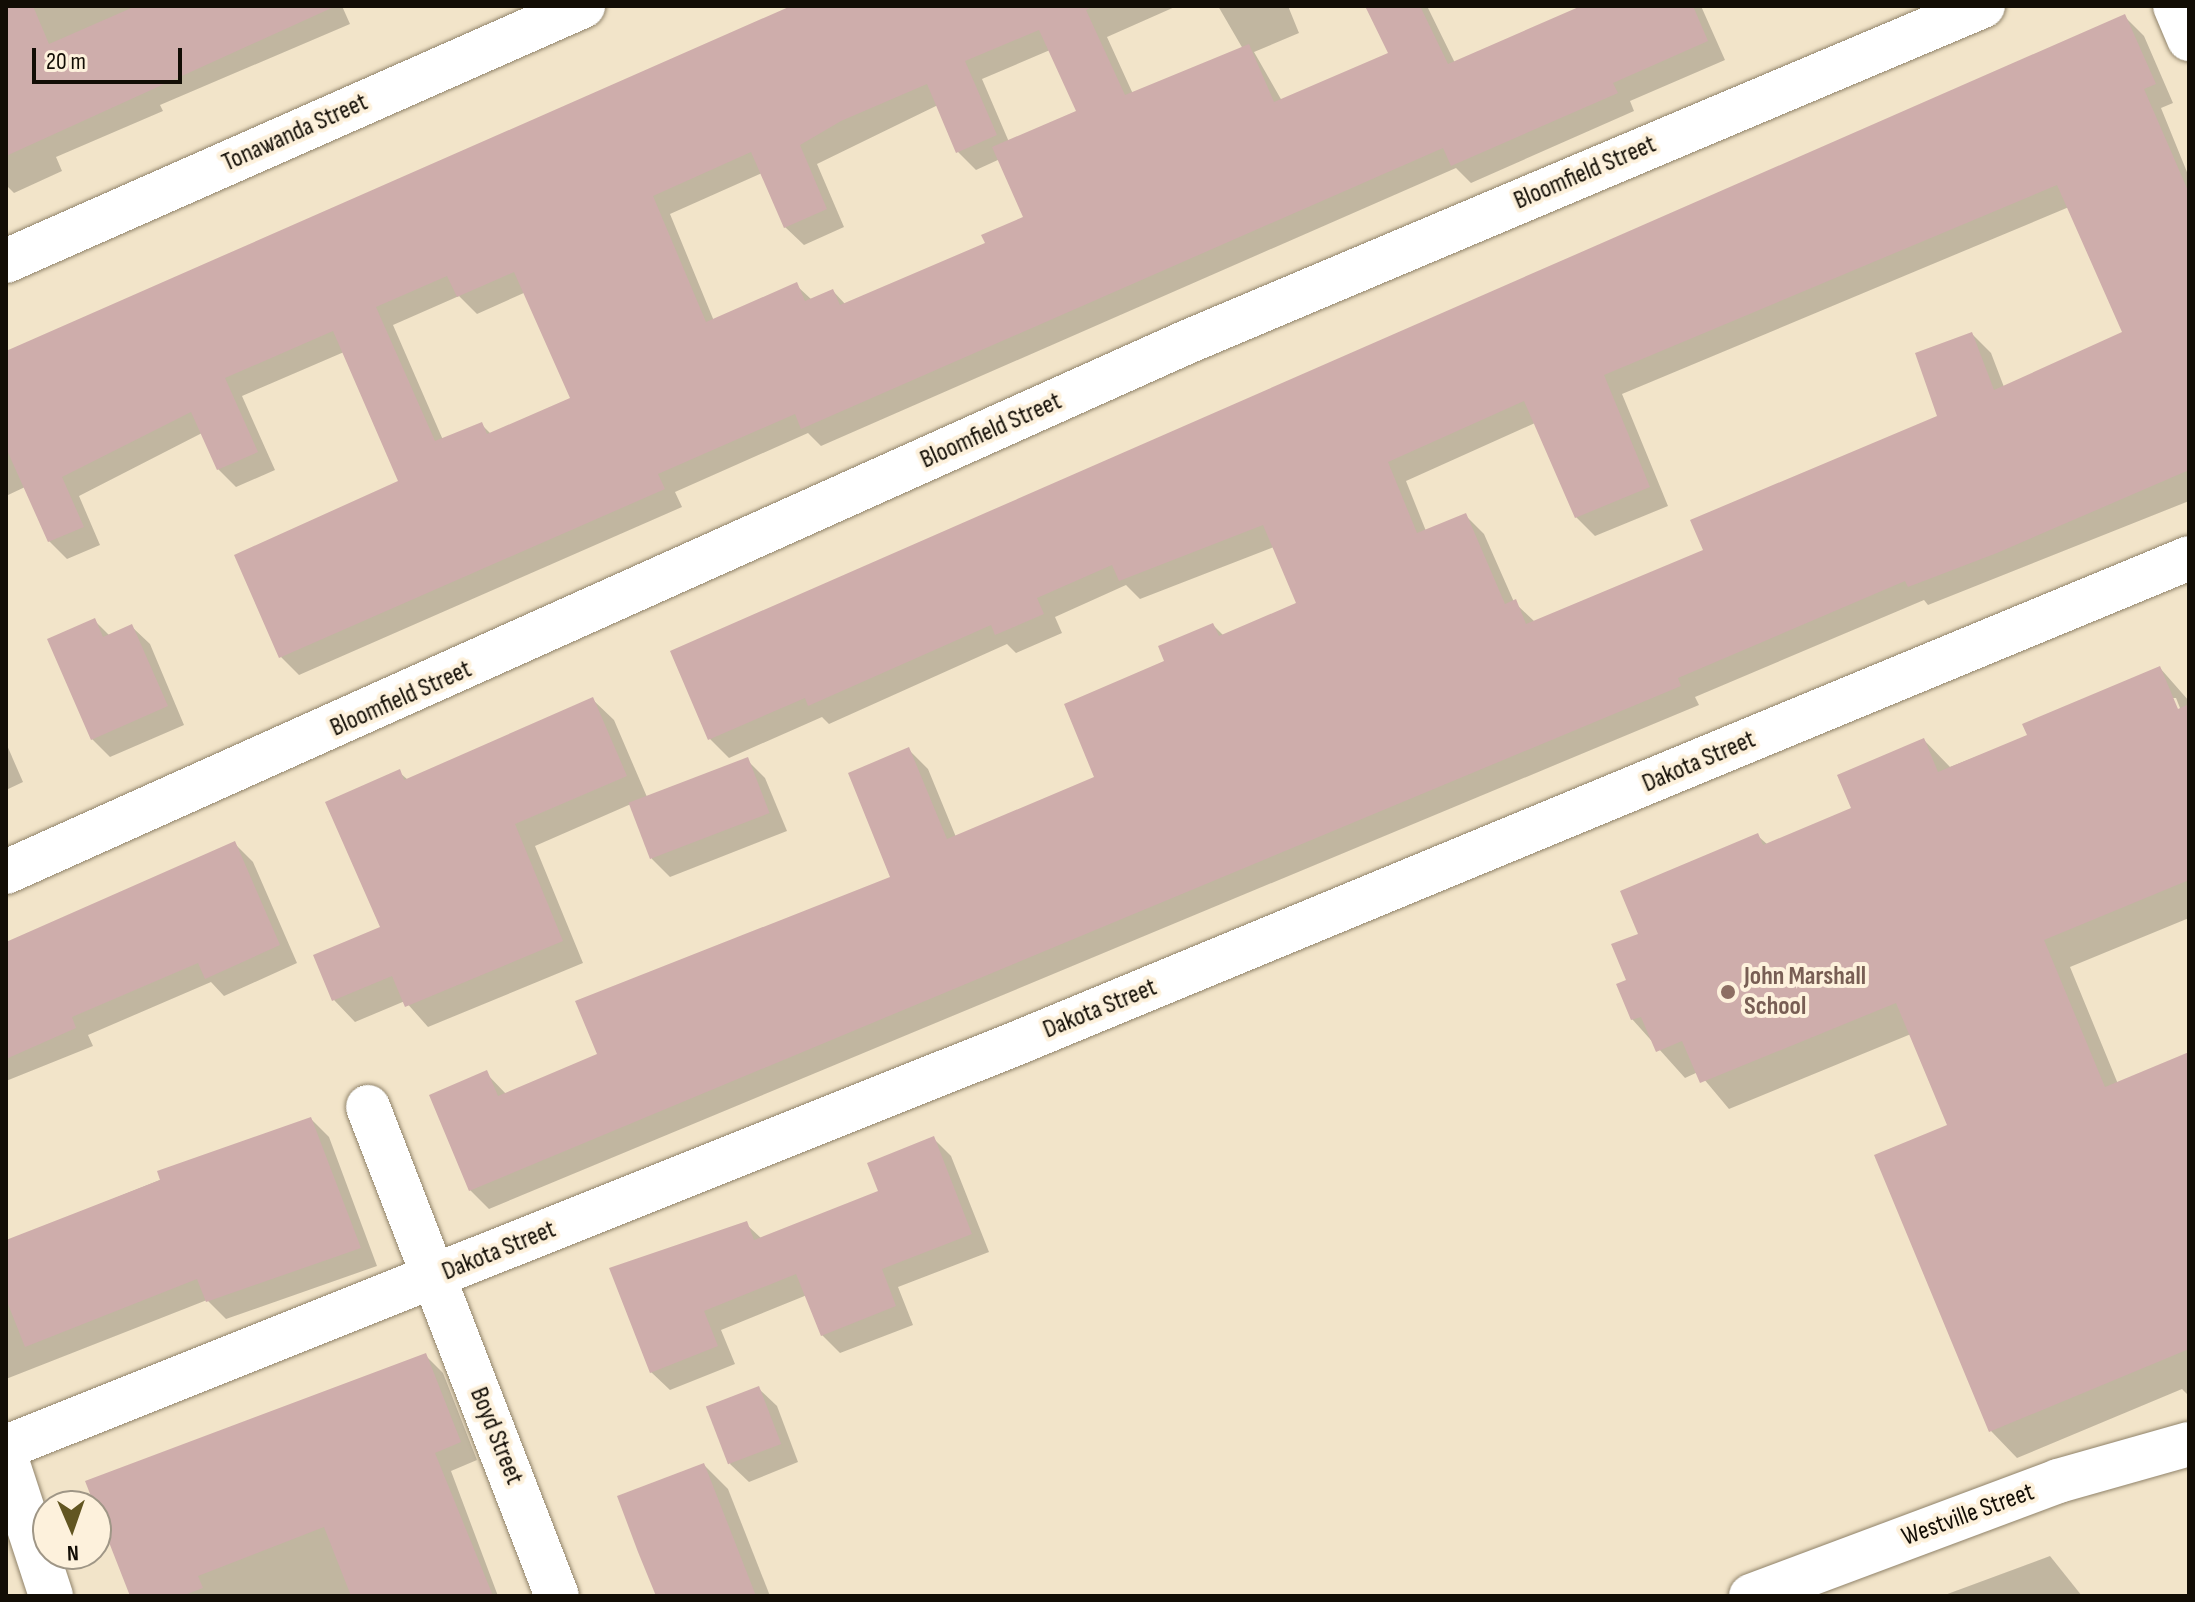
<!DOCTYPE html>
<style>
body{margin:0}
#map{position:relative;width:2195px;height:1602px;overflow:hidden;background:#f2e4c9;font-family:"Sofia Sans Condensed",sans-serif}
div>[style]{position:absolute}
.shadow>*{inset:0;background:#0003}
.building>*{inset:0;background:#ceadab;transform-origin:0 0}
.roads{filter:drop-shadow(0 0 2px #90836a) drop-shadow(0 0 2px #90836a)}
.street>*{height:44px;margin:-22px;padding:0 22px;transform-origin:22px;border-radius:22px;background:#fff}
.secondary>*{height:44px;margin:-22px;padding:0 22px;transform-origin:22px;border-radius:22px;background:#fff}
.dots>*{width:22px;height:22px;translate:-50% -50%;box-sizing:border-box;border:4px solid #fdf1dc;border-radius:50%}
span{translate:-50% -50%;white-space:nowrap;text-align:center;line-height:1.15;-webkit-text-stroke:8px #fdf1dc;paint-order:stroke}
.street-label{font-size:26px;color:#120d05}
.education-label{font-size:26px;color:#785e54;font-weight:700}
.left{translate:0 -50%;text-align:left}
.frame{position:absolute;inset:0;border:8px solid #120d05;pointer-events:none}
.north{position:absolute;left:32px;top:1490px;width:80px;height:80px;box-sizing:border-box;background:#fdf1dc;border:2px solid #9f9686;border-radius:50%;rotate:178deg;font-size:22px;font-weight:700;line-height:32px;text-align:center;color:#120d05}
.north::after{content:'';display:block;margin:auto;width:28px;height:36px;background:#625622;clip-path:polygon(50% 0,100% 100%,50% 72%,0 100%)}
.scale{position:absolute;left:32px;top:48px;width:150px;height:36px;box-sizing:border-box;border:4px solid #120d05;border-top:0;padding-left:10px;font-size:24px;line-height:28px;white-space:nowrap;color:#120d05;-webkit-text-stroke:6px #fdf1dc;paint-order:stroke}
</style>
<div id="map">
<div class="shadow">
<i style="clip-path:polygon(6px 6px,342px 6px,350px 24px,160px 105px,163px 111px,56px 157px,62px 171px,14px 193px,6px 185px)"></i>
<i style="clip-path:polygon(evenodd,805px 6px,1177px 6px,1107px 37px,1133px 94px,1243px 49px,1218px 6px,1288px 6px,1299px 33px,1254px 52px,1282px 101px,1391px 54px,1367px 6px,1427px 6px,1455px 63px,1586px 6px,1701px 6px,1725px 60px,1630px 101px,1634px 111px,1471px 183px,1456px 168px,821px 446px,808px 433px,675px 492px,682px 507px,299px 675px,281px 657px,401px 482px,344px 352px,242px 396px,275px 470px,236px 487px,218px 469px,202px 433px,79px 496px,100px 545px,67px 559px,49px 541px,25px 487px,6px 496px,6px 354px,805px 6px,1050px 50px,1079px 112px,1009px 142px,982px 79px,1050px 50px,805px 6px,938px 105px,958px 152px,976px 170px,1000px 159px,1025px 218px,987px 244px,846px 305px,833px 291px,812px 300px,796px 285px,714px 321px,670px 214px,762px 173px,785px 227px,804px 245px,844px 227px,817px 164px,938px 105px,805px 6px,526px 292px,572px 399px,491px 434px,481px 424px,443px 440px,393px 325px,459px 296px,477px 314px,526px 292px)"></i>
<i style="clip-path:polygon(evenodd,2125px 17px,2144px 36px,2173px 103px,2161px 108px,2189px 177px,2189px 501px,1928px 605px,1924px 600px,1695px 697px,1699px 705px,489px 1209px,470px 1190px,486px 1073px,507px 1095px,599px 1055px,893px 878px,909px 750px,928px 769px,956px 837px,1097px 778px,1167px 662px,1213px 625px,1224px 636px,1299px 604px,1274px 547px,1140px 599px,1126px 585px,1055px 617px,1062px 633px,1016px 653px,1007px 644px,829px 724px,822px 717px,729px 758px,710px 739px,673px 652px,2125px 17px,2069px 207px,2125px 334px,2004px 387px,1991px 353px,1972px 334px,1940px 417px,1705px 551px,1535px 622px,1514px 602px,1484px 534px,1465px 515px,1426px 531px,1406px 481px,1535px 423px,1576px 517px,1595px 536px,1668px 506px,1622px 394px,2069px 207px)"></i>
<i style="clip-path:polygon(95px 621px,110px 636px,131px 626px,150px 644px,184px 725px,110px 757px,92px 739px)"></i>
<i style="clip-path:polygon(evenodd,2160px 668px,2189px 701px,2189px 918px,2070px 967px,2118px 1084px,2189px 1054px,2189px 1396px,2182px 1389px,2017px 1458px,1991px 1431px,1949px 1126px,1911px 1034px,1729px 1109px,1698px 1072px,1685px 1078px,1632px 1019px,1629px 981px,1640px 935px,1758px 836px,1768px 845px,1854px 809px,1924px 740px,1950px 767px,2029px 736px,2160px 668px,2171px 698px,2176px 698px,2184px 718px,2180px 719px,2171px 698px)"></i>
<i style="clip-path:polygon(592px 699px,614px 720px,647px 797px,535px 846px,583px 963px,428px 1027px,405px 1001px,355px 1022px,334px 1000px,383px 928px,399px 772px,408px 780px)"></i>
<i style="clip-path:polygon(6px 743px,23px 782px,6px 790px)"></i>
<i style="clip-path:polygon(747px 760px,765px 778px,787px 831px,670px 877px,652px 859px,632px 808px)"></i>
<i style="clip-path:polygon(235px 844px,253px 862px,297px 963px,224px 996px,211px 982px,88px 1035px,93px 1046px,6px 1081px,6px 944px)"></i>
<i style="clip-path:polygon(311px 1119px,329px 1137px,377px 1266px,226px 1319px,207px 1300px,6px 1379px,6px 1242px)"></i>
<i style="clip-path:polygon(933px 1138px,951px 1156px,989px 1252px,898px 1287px,913px 1325px,840px 1353px,822px 1335px,807px 1295px,721px 1330px,735px 1364px,670px 1390px,651px 1372px,746px 1224px,762px 1239px,880px 1192px)"></i>
<i style="clip-path:polygon(425px 1355px,443px 1373px,477px 1460px,451px 1471px,498px 1596px,133px 1596px)"></i>
<i style="clip-path:polygon(758px 1388px,777px 1406px,798px 1462px,749px 1482px,730px 1464px)"></i>
<i style="clip-path:polygon(704px 1465px,728px 1489px,770px 1596px,657px 1596px)"></i>
<i style="clip-path:polygon(2050px 1556px,2082px 1596px,1942px 1596px)"></i>
</div>
<div class="building">
<i style="clip-path:polygon(6px 6px,33px 6px,49px 44px,136px 6px,336px 6px,6px 156px)"></i>
<i style="clip-path:polygon(evenodd,791px 6px,1094px 6px,1086px 10px,1125px 95px,1249px 44px,1274px 102px,1388px 53px,1365px 6px,1420px 6px,1448px 64px,1581px 6px,1693px 6px,1708px 41px,1613px 83px,1618px 93px,1451px 166px,1443px 148px,801px 429px,795px 414px,658px 474px,665px 489px,279px 658px,234px 555px,398px 481px,333px 331px,225px 378px,258px 452px,217px 470px,191px 412px,62px 477px,84px 527px,48px 542px,6px 448px,6px 351px,791px 6px,1039px 30px,1076px 111px,992px 147px,1023px 217px,981px 235px,985px 243px,840px 305px,833px 289px,805px 301px,797px 282px,706px 322px,653px 196px,751px 152px,784px 228px,827px 209px,800px 145px,841px 121px,927px 84px,956px 153px,997px 135px,965px 61px,1039px 30px,791px 6px,514px 272px,570px 398px,487px 434px,482px 422px,435px 441px,376px 307px,447px 276px,457px 297px,514px 272px)"></i>
<i style="clip-path:polygon(evenodd,2125px 14px,2156px 84px,2144px 89px,2189px 193px,2189px 470px,1997px 553px,1908px 587px,1905px 581px,1678px 678px,1681px 686px,469px 1191px,429px 1095px,487px 1070px,498px 1096px,597px 1054px,575px 1001px,890px 877px,848px 773px,909px 747px,947px 839px,1094px 777px,1064px 704px,1164px 661px,1158px 646px,1213px 623px,1219px 636px,1296px 603px,1263px 525px,1119px 581px,1112px 565px,1037px 598px,1044px 614px,995px 635px,991px 625px,808px 706px,805px 698px,708px 740px,670px 651px,2125px 14px,2057px 185px,2122px 332px,1994px 390px,1972px 332px,1915px 353px,1937px 416px,1690px 520px,1703px 550px,1526px 624px,1516px 599px,1505px 604px,1466px 513px,1417px 533px,1388px 462px,1524px 401px,1575px 518px,1650px 487px,1604px 375px,2057px 185px)"></i>
<i style="clip-path:polygon(95px 618px,103px 637px,132px 624px,168px 706px,91px 740px,47px 639px)"></i>
<i style="clip-path:polygon(2160px 666px,2178px 709px,2189px 704px,2189px 880px,2044px 940px,2105px 1087px,2189px 1052px,2189px 1349px,1989px 1432px,1874px 1155px,1947px 1125px,1896px 1003px,1700px 1083px,1682px 1041px,1656px 1052px,1641px 1017px,1631px 1020px,1616px 984px,1626px 980px,1611px 944px,1638px 934px,1620px 891px,1758px 833px,1763px 845px,1851px 808px,1837px 775px,1924px 738px,1938px 772px,2027px 735px,2022px 724px)"></i>
<i style="clip-path:polygon(593px 697px,627px 776px,515px 824px,563px 941px,405px 1007px,392px 976px,332px 1001px,313px 955px,380px 927px,325px 802px,400px 769px,404px 780px)"></i>
<i style="left:748px;top:757px;width:60px;height:128px;rotate:69deg"></i>
<i style="clip-path:polygon(235px 841px,280px 945px,205px 979px,198px 963px,72px 1017px,76px 1028px,6px 1059px,6px 942px)"></i>
<i style="clip-path:polygon(311px 1117px,361px 1248px,206px 1302px,197px 1279px,25px 1347px,6px 1299px,6px 1240px,160px 1180px,157px 1171px)"></i>
<i style="clip-path:polygon(934px 1136px,972px 1234px,882px 1269px,896px 1306px,821px 1336px,796px 1274px,704px 1311px,718px 1346px,650px 1373px,609px 1268px,747px 1221px,754px 1240px,878px 1191px,867px 1163px)"></i>
<i style="clip-path:polygon(426px 1353px,461px 1442px,435px 1453px,493px 1596px,351px 1596px,324px 1527px,198px 1576px,203px 1588px,182px 1596px,130px 1596px,85px 1481px)"></i>
<i style="left:759px;top:1386px;width:62px;height:57px;rotate:69deg"></i>
<i style="clip-path:polygon(704px 1463px,756px 1596px,656px 1596px,638px 1552px,617px 1496px)"></i>
</div>
<div class="roads">
<div class="street">
<i style="left:2175px;top:6px;width:36px;rotate:67deg"></i>
<i style="left:6px;top:261px;width:631px;rotate:-23.84deg"></i>
<i style="left:6px;top:872px;width:1294px;rotate:-24.17deg"></i>
<i style="left:1187px;top:342px;width:864px;rotate:-22.89deg"></i>
<i style="left:368px;top:1107px;width:524px;rotate:68.87deg"></i>
<i style="left:6px;top:1447px;width:1094px;rotate:-21.78deg"></i>
<i style="left:1022px;top:1041px;width:1263px;rotate:-22.48deg"></i>
<i style="left:6px;top:1458px;width:145px;rotate:71.9deg"></i>
</div>
<div class="secondary">
<i style="left:1751px;top:1596px;width:328px;rotate:-20.5deg"></i>
<i style="left:2058px;top:1481px;width:136px;rotate:-15.8deg"></i>
</div>
</div>
<div class="dots">
<i style="left:1728px;top:992px;background:#8d6e63"></i>
</div>
<div class="street-label">
<span style="left:295px;top:133px;rotate:-24deg">Tonawanda Street</span>
<span style="left:1585px;top:173px;rotate:-23deg">Bloomfield Street</span>
<span style="left:991px;top:431px;rotate:-24deg">Bloomfield Street</span>
<span style="left:401px;top:699px;rotate:-24deg">Bloomfield Street</span>
<span style="left:1699px;top:762px;rotate:-23deg">Dakota Street</span>
<span style="left:1100px;top:1009px;rotate:-22deg">Dakota Street</span>
<span style="left:499px;top:1251px;rotate:-22deg">Dakota Street</span>
<span style="left:496px;top:1436px;rotate:68deg">Boyd Street</span>
<span style="left:1968px;top:1515px;rotate:-20deg">Westville Street</span>
</div>
<div class="education-label">
<span class="left" style="left:1744px;top:992px">John Marshall<br>School</span>
</div>
<div class="frame"></div>
<div class="north">N</div>
<div class="scale">20 m</div>
</div>
